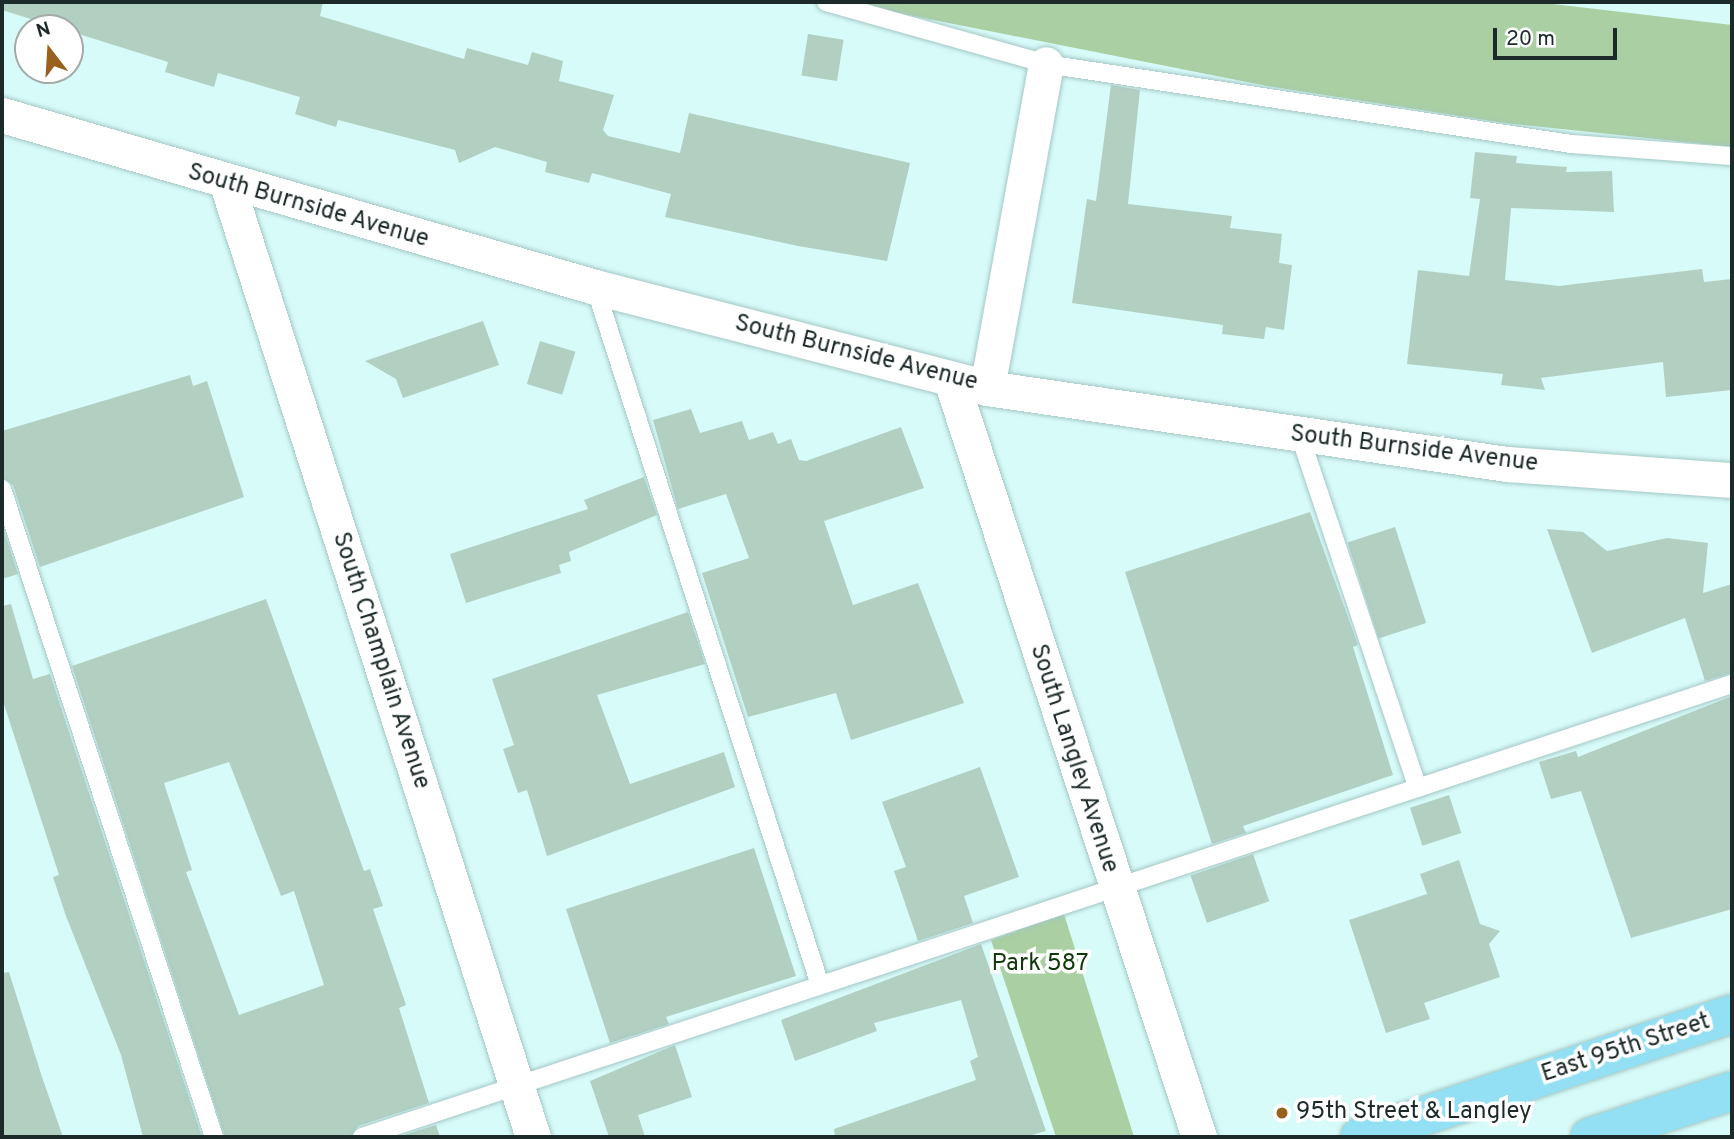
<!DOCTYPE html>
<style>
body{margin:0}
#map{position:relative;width:1734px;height:1139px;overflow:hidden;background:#d7fbf9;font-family:Overpass,sans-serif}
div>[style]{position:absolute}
.green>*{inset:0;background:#a9cfa3}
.building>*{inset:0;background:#b2d0c2;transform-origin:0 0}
.roads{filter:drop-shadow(0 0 2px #a4c7c4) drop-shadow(0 0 2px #a4c7c4)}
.service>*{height:18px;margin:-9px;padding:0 9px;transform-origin:9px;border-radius:9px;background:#fff}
.minor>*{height:35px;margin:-17.5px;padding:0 17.5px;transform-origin:17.5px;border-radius:17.5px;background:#fff}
.primary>*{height:38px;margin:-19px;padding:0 19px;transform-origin:19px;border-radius:19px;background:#93e0f4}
.dots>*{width:19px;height:19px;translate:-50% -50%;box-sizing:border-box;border:4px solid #fff;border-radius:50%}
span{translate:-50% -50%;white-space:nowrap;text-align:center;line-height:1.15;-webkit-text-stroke:7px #fff;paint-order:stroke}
.street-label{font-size:24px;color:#1c2a29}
.park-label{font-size:24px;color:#10380b}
.poi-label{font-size:24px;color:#1c2a29}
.left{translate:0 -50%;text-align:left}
.frame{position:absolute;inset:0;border:4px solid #1c2a29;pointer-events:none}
.north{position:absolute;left:14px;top:14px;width:70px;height:70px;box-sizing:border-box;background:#fff;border:2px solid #a4aaa9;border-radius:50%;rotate:343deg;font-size:19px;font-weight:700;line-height:28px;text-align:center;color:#1c2a29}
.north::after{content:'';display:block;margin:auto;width:24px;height:32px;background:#99611d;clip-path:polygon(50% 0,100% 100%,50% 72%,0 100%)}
.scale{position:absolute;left:1493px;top:28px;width:124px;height:32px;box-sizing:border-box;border:4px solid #1c2a29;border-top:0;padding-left:9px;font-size:21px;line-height:24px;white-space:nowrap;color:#1c2a29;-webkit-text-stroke:5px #fff;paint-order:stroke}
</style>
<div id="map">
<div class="green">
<i style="clip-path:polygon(843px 2px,1536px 2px,1732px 25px,1732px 147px,1504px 123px,1267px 86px)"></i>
<i style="clip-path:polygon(1064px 914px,1134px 1137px,1056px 1137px,991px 940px)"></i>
</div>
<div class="building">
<i style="clip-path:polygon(2px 2px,323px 2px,320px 16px,464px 59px,467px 48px,528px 65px,532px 52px,563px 61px,559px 81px,614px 95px,603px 130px,608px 136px,680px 153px,689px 113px,910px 163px,887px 261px,798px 246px,665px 217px,671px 194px,592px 173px,589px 183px,545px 172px,547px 162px,495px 147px,459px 163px,455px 150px,338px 120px,336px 127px,295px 114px,300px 97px,218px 73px,214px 87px,165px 72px,168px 62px,2px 10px)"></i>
<i style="left:808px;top:34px;width:36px;height:42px;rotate:9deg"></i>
<i style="clip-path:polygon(1111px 85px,1140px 90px,1128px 204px,1232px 216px,1230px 228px,1282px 234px,1279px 263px,1292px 265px,1284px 330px,1266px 327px,1264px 339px,1222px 334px,1223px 325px,1072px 303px,1087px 199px,1096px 201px)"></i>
<i style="clip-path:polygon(1475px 152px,1517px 156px,1516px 163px,1567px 167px,1566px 172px,1612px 171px,1614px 212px,1511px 208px,1505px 280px,1559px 286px,1702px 269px,1704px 282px,1732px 279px,1732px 390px,1666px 397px,1663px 362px,1541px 378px,1545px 390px,1501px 385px,1503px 374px,1407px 364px,1418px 270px,1469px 276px,1480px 199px,1470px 198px)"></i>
<i style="clip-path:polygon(483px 321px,499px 365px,403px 398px,396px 379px,365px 361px)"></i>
<i style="left:540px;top:341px;width:37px;height:45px;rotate:17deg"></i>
<i style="clip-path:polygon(190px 375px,193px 386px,207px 381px,244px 497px,40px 567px,13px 485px,2px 478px,2px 431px)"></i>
<i style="clip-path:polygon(691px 409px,700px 433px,742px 421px,749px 440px,773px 432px,778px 444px,791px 439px,799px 460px,806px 461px,901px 427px,924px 488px,824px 521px,853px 605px,918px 583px,964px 703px,851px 740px,836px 693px,748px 717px,702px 573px,749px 558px,726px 494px,678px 509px,653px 420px)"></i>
<i style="clip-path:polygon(644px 477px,657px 515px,569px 552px,571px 561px,559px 565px,561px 573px,466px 603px,450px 554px,588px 509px,584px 500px)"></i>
<i style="clip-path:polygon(1310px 512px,1358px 645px,1353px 647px,1393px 775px,1243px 826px,1246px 833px,1212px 844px,1125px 572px)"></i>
<i style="clip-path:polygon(2px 525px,18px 574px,2px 579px)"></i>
<i style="left:1395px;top:527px;width:101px;height:50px;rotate:72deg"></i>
<i style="clip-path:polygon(1547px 529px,1583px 532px,1607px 551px,1667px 538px,1708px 543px,1703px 593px,1732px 584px,1732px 673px,1705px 681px,1685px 618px,1592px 653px)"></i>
<i style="clip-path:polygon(evenodd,266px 599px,364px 871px,370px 869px,383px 906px,373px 909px,406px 1005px,399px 1008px,429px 1103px,358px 1126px,351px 1137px,225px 1137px,72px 666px,266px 599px,229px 762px,281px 896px,294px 891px,324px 985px,239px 1015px,186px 872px,192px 870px,164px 783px,229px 762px)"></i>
<i style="clip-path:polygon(11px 604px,33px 679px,50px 674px,202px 1137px,143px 1137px,121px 1055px,66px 916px,53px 877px,59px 875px,2px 698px,2px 606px)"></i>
<i style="clip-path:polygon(688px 612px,705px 664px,597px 695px,630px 784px,724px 752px,735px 787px,547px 856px,527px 790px,518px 793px,503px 749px,514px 745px,492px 679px)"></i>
<i style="clip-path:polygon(1732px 696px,1732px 909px,1631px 938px,1581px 791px,1551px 799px,1539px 762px,1576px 751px,1578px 757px)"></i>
<i style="clip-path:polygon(980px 767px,1019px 877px,964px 896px,973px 923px,918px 941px,894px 871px,906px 867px,882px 802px)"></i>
<i style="left:1449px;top:795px;width:40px;height:41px;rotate:72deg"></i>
<i style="clip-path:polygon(754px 848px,796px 976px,666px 1017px,669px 1024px,610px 1043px,566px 909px)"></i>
<i style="left:1253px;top:854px;width:50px;height:66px;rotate:71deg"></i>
<i style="clip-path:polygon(1459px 860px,1480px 924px,1500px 931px,1489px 944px,1500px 977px,1424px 1003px,1430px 1019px,1386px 1033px,1349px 920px,1427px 894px,1420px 874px)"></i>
<i style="clip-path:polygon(981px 944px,1046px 1131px,1025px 1137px,835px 1137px,834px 1129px,976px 1080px,970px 1061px,978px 1057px,961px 1000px,874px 1023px,877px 1031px,795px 1061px,781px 1020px)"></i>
<i style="clip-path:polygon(9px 972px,42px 1077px,63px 1137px,2px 1137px,2px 973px)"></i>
<i style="clip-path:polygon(675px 1045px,692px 1097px,638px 1115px,645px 1137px,609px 1137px,590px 1081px)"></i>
<i style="clip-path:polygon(436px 1125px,440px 1137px,397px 1137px)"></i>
</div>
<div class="roads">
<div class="service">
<i style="left:826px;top:2px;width:229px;rotate:15.7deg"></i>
<i style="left:1046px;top:64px;width:531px;rotate:8.66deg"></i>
<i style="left:1571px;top:144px;width:161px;rotate:4.3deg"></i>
<i style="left:595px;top:287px;width:733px;rotate:72.13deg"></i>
<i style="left:1300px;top:436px;width:371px;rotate:71.5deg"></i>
<i style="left:2px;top:489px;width:682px;rotate:71.88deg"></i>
<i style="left:362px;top:1137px;width:1443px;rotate:-18.3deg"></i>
</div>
<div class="minor">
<i style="left:2px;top:115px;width:617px;rotate:16.17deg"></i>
<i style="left:595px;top:287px;width:405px;rotate:14.4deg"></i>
<i style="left:987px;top:388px;width:526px;rotate:8.32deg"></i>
<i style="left:1507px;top:464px;width:226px;rotate:4.1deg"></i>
<i style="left:227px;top:184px;width:1001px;rotate:72.2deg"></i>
<i style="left:951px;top:380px;width:797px;rotate:71.86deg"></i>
<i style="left:987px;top:388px;width:329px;rotate:-79.7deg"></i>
</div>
<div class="primary">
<i style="left:1360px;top:1137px;width:392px;rotate:-18.3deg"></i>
<i style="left:1590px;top:1137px;width:149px;rotate:-17.9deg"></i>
</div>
</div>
<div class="dots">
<i style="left:1282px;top:1113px;background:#99611d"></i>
</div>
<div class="street-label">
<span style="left:308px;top:207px;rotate:16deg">South Burnside Avenue</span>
<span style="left:856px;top:354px;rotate:14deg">South Burnside Avenue</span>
<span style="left:1414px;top:450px;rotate:7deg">South Burnside Avenue</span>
<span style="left:380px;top:661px;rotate:72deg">South Champlain Avenue</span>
<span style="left:1073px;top:759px;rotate:72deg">South Langley Avenue</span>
<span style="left:1626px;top:1049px;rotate:-18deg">East 95th Street</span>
</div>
<div class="park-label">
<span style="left:1040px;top:965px">Park 587</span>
</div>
<div class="poi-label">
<span class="left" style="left:1296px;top:1113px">95th Street &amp; Langley</span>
</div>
<div class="frame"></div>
<div class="north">N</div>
<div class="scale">20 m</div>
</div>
